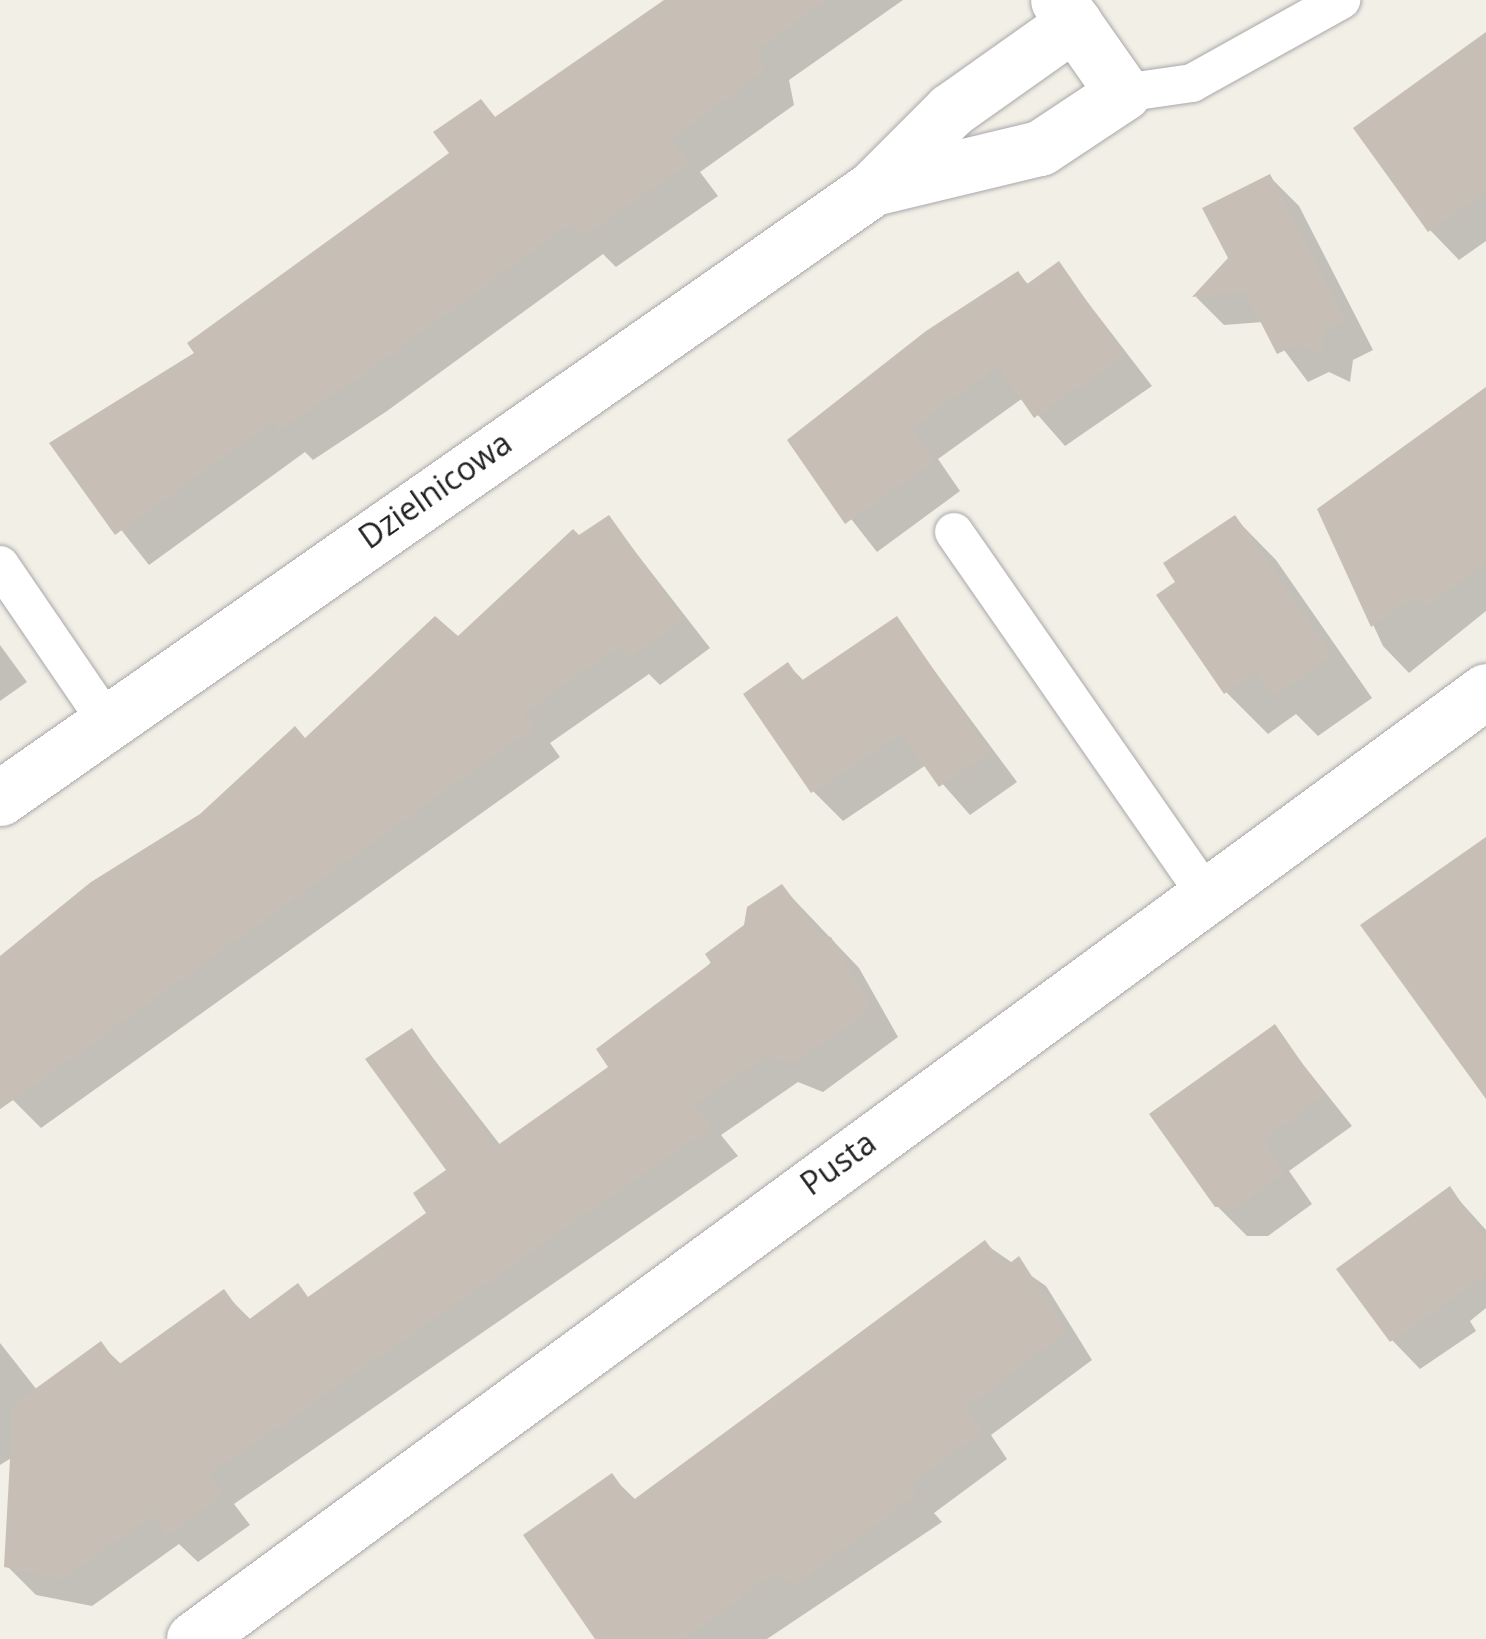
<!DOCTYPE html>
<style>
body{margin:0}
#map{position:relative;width:1486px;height:1639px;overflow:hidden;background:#f2efe7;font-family:"Open Sans",sans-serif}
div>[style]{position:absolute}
.shadow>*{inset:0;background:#0003}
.building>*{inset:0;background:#c7bfb6}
.roads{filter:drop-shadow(0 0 2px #a8a8a8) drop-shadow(0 0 2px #a8a8a8)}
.lane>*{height:38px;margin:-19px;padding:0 19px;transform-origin:19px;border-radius:19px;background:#fff}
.street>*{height:55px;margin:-27.5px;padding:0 27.5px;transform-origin:27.5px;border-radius:27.5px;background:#fff}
span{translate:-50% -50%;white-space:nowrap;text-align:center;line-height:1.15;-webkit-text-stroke:9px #fff;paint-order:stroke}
.street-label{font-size:32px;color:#212121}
</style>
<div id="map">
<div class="shadow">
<i style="clip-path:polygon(669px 0,903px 0,789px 80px,794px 105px,700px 172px,718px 196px,616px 267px,603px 254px,387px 411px,313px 460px,305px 452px,149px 565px,53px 444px,197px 354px,452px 153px,481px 102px,497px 119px)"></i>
<i style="clip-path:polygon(1486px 35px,1486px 241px,1459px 260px,1430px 230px)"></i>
<i style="clip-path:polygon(1270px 177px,1299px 206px,1373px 350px,1353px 360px,1350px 382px,1329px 372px,1308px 382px,1263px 322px,1224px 325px,1196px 297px,1231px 259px)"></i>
<i style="clip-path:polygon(1059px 265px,1152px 386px,1065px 446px,1023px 398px,938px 459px,960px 491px,877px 552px,790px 441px,1018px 274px,1029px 285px)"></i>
<i style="clip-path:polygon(1486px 422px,1486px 611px,1409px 673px,1383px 646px,1320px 510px)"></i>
<i style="clip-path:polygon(609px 518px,710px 648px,660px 685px,649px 674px,550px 743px,560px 757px,41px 1128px,13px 1100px,0 1109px,0 958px,458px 639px)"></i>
<i style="clip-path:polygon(1235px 518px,1276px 560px,1372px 698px,1318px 736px,1296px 714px,1268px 734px,1226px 692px,1179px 582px)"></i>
<i style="clip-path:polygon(896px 619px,1017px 782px,970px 815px,926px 765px,843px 821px,813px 791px,788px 665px,805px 682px)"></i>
<i style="clip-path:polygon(0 645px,27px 682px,0 701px)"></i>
<i style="clip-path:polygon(782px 887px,859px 968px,898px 1037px,823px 1092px,798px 1082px,721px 1135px,738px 1156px,234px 1504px,250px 1525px,198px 1562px,179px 1544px,92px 1606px,36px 1595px,7px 1566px,13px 1457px,0 1465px,0 1343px,37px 1390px,100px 1344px,122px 1365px,224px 1293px,252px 1321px,310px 1299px,429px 1213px,449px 1171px,412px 1031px,501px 1146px,612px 1067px)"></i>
<i style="clip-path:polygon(1274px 1028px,1352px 1126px,1289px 1171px,1312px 1204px,1268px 1236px,1247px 1236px,1217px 1206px)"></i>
<i style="clip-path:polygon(1450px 1190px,1486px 1230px,1486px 1308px,1470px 1321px,1476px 1331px,1420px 1369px,1392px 1340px)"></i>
<i style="clip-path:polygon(985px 1244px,1046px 1286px,1092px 1360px,991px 1435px,1007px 1459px,934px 1513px,942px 1522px,767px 1639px,600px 1639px,611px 1476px,637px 1501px)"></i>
</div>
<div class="building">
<i style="clip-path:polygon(664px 0,827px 0,758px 48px,763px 72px,670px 139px,689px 163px,582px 237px,572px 222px,355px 380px,279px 430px,273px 421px,115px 535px,49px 443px,194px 353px,187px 343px,449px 153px,433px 132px,481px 99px,495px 117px)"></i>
<i style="clip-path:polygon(1486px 32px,1486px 192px,1428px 232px,1353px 128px)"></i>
<i style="clip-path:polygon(1270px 174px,1345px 320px,1324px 330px,1321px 355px,1298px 344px,1277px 354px,1245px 292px,1192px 297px,1228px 258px,1202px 208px)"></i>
<i style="clip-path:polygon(1059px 261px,1124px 355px,1034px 418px,998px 366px,910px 429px,933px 461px,845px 524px,787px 440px,926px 331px,1018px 271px,1027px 284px)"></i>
<i style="clip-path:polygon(1486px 387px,1486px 563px,1425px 607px,1416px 595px,1371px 627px,1317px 509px)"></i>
<i style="clip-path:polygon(609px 515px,683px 619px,629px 658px,621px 645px,524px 713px,534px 727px,0 1109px,0 956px,91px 882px,200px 814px,295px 726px,305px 738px,435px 616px,458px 636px,573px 529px,579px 535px)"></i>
<i style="clip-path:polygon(1235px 515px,1332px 655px,1274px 696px,1256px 671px,1224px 694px,1156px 595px,1175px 582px,1163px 563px)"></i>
<i style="clip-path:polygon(897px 616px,990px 752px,939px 787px,901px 733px,811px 793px,743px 694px,788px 662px,801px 681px)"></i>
<i style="clip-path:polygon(1486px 837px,1486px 1099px,1360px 925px)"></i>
<i style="clip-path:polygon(782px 884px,820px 935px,831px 937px,871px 1008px,793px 1064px,768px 1055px,694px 1105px,711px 1127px,208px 1475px,223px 1495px,167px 1535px,152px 1515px,62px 1579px,4px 1567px,13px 1405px,101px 1341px,118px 1365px,224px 1289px,247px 1321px,298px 1283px,308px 1297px,426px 1213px,413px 1193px,446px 1170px,365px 1059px,412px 1028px,495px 1147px,608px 1067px,596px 1049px,711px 963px,705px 954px,744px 925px,747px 907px)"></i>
<i style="clip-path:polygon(1275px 1024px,1324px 1095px,1262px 1140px,1284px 1173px,1237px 1207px,1215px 1207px,1149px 1114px)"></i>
<i style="clip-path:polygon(1450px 1186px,1486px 1240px,1486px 1275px,1390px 1342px,1336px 1269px)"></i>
<i style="clip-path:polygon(985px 1240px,1005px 1267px,1019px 1256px,1067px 1332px,966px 1407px,982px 1431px,910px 1485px,917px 1494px,795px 1585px,772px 1574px,684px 1639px,595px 1639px,523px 1535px,612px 1473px,632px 1501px)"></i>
</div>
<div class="roads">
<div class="lane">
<i style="left:1123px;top:93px;width:70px;rotate:-8.2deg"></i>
<i style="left:1192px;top:83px;width:171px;rotate:-29.1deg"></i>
<i style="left:954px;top:532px;width:442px;rotate:55.2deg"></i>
<i style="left:0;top:565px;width:190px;rotate:55.7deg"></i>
</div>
<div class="street">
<i style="left:873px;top:188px;width:172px;rotate:-13.5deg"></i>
<i style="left:1040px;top:148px;width:100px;rotate:-33.5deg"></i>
<i style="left:1123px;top:93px;width:113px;rotate:-125deg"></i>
<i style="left:0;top:798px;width:1065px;rotate:-34.94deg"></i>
<i style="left:873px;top:188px;width:110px;rotate:-45deg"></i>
<i style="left:951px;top:110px;width:151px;rotate:-35.3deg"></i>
<i style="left:194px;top:1639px;width:1602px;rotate:-36.27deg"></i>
</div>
</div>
<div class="street-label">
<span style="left:435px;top:490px;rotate:-35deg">Dzielnicowa</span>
<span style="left:838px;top:1163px;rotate:-36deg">Pusta</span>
</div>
</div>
